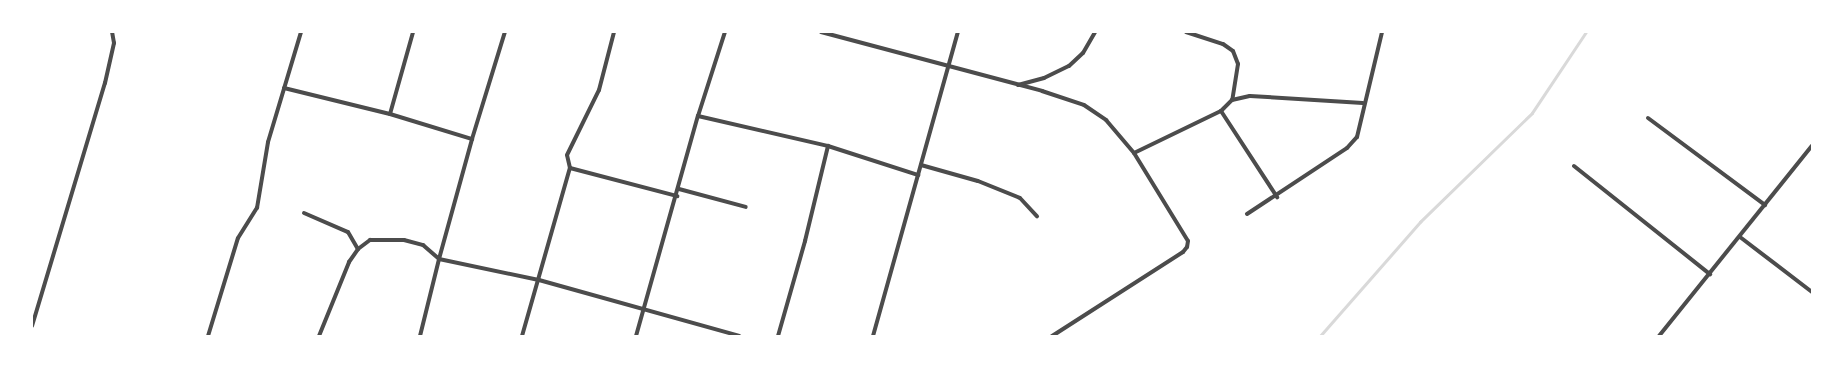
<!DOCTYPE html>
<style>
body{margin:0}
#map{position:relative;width:1844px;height:368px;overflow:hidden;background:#fff;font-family:"Alegreya Sans",sans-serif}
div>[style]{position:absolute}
.stream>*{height:2.5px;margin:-1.25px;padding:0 1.25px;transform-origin:1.25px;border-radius:1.25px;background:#d9d9d9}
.minor>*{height:4px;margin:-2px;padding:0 2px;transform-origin:2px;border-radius:2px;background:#4c4c4c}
span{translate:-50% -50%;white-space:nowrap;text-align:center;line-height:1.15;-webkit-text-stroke:4px #fff;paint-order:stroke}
.frame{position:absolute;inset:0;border:33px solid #fff;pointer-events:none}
</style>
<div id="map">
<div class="stream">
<i style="left:1320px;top:336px;width:152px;rotate:-48.7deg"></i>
<i style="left:1420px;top:222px;width:156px;rotate:-44.2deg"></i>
<i style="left:1532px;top:113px;width:97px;rotate:-56.3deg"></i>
</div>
<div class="minor">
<i style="left:821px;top:32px;width:229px;rotate:14.9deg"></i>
<i style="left:1042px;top:91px;width:44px;rotate:18.4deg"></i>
<i style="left:1084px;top:105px;width:27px;rotate:34deg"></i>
<i style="left:1106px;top:120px;width:43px;rotate:49.7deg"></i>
<i style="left:1134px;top:153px;width:103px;rotate:58.5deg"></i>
<i style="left:1188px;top:241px;width:6px;rotate:99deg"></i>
<i style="left:1187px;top:247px;width:6px;rotate:129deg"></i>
<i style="left:1183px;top:252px;width:156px;rotate:147.3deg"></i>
<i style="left:1186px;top:32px;width:39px;rotate:18deg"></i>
<i style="left:1223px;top:44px;width:12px;rotate:35deg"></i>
<i style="left:1233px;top:51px;width:14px;rotate:69deg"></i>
<i style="left:1238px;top:64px;width:36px;rotate:99deg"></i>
<i style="left:1018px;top:85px;width:27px;rotate:-15deg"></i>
<i style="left:1044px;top:78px;width:28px;rotate:-26deg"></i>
<i style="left:1069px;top:66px;width:19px;rotate:-43deg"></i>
<i style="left:1083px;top:53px;width:24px;rotate:-60deg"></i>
<i style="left:284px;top:88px;width:109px;rotate:13.8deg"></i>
<i style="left:390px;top:114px;width:86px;rotate:17deg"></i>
<i style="left:1221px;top:111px;width:103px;rotate:56.9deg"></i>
<i style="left:390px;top:114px;width:85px;rotate:-74.3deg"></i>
<i style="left:698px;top:116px;width:133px;rotate:13deg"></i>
<i style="left:828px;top:146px;width:95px;rotate:17.9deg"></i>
<i style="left:1648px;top:118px;width:146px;rotate:36.6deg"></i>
<i style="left:1134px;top:153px;width:97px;rotate:-25.8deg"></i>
<i style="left:1221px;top:111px;width:16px;rotate:-45deg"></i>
<i style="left:1232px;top:100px;width:18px;rotate:-13deg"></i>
<i style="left:1250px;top:96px;width:113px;rotate:3.5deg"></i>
<i style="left:921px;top:165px;width:59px;rotate:15.7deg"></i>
<i style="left:978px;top:181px;width:45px;rotate:22deg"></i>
<i style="left:1020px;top:198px;width:25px;rotate:47deg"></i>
<i style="left:1574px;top:166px;width:174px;rotate:38.5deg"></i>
<i style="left:570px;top:168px;width:111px;rotate:14.7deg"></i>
<i style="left:679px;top:189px;width:69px;rotate:15deg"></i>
<i style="left:304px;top:213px;width:48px;rotate:23.4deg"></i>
<i style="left:348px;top:232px;width:20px;rotate:60deg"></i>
<i style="left:1247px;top:214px;width:120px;rotate:-33.4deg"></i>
<i style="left:1347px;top:148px;width:15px;rotate:-48deg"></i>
<i style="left:1357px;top:137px;width:108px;rotate:-76.6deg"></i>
<i style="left:1740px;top:237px;width:91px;rotate:37.4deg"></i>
<i style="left:32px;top:326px;width:254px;rotate:-73.3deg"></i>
<i style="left:105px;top:83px;width:41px;rotate:-77.3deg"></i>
<i style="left:114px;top:43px;width:11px;rotate:-100deg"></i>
<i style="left:208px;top:336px;width:102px;rotate:-73deg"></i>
<i style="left:238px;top:238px;width:36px;rotate:-58deg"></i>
<i style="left:257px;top:208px;width:67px;rotate:-80.5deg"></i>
<i style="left:268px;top:142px;width:115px;rotate:-73.3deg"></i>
<i style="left:319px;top:336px;width:80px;rotate:-67.9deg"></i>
<i style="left:349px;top:262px;width:16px;rotate:-55deg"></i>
<i style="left:358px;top:249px;width:15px;rotate:-37deg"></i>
<i style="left:370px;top:240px;width:34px"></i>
<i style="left:404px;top:240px;width:20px;rotate:15deg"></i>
<i style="left:423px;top:245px;width:21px;rotate:41deg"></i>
<i style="left:439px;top:259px;width:124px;rotate:-74.6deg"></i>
<i style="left:472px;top:139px;width:112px;rotate:-72.9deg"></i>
<i style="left:420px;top:336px;width:79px;rotate:-76.1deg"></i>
<i style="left:439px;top:259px;width:102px;rotate:11.9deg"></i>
<i style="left:539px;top:280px;width:208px;rotate:15.6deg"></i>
<i style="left:522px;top:336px;width:175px;rotate:-74.1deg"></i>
<i style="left:570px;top:168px;width:13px;rotate:-103deg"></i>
<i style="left:567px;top:155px;width:72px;rotate:-63.8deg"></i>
<i style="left:599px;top:90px;width:60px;rotate:-75.5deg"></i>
<i style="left:636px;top:336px;width:229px;rotate:-74.3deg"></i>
<i style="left:698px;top:116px;width:88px;rotate:-72.2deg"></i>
<i style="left:778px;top:336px;width:99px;rotate:-74.1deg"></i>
<i style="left:805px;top:241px;width:98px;rotate:-76.4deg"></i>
<i style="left:873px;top:336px;width:316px;rotate:-74.4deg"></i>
<i style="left:1659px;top:336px;width:244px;rotate:-51.2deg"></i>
</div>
<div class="frame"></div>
</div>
